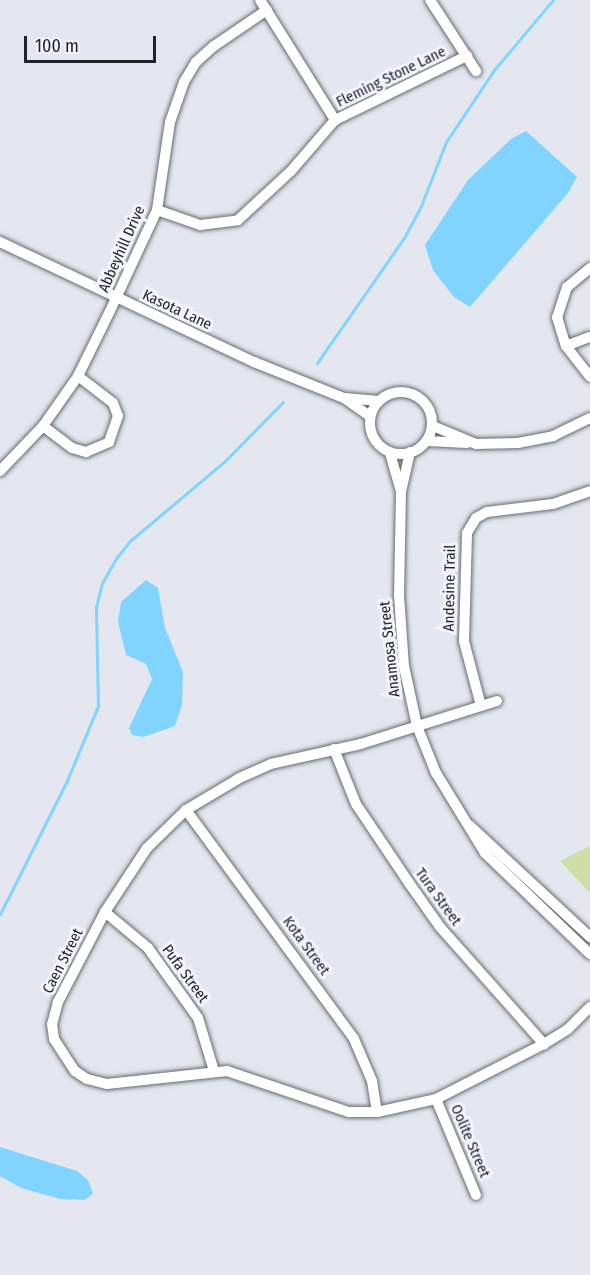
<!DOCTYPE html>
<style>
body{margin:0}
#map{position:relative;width:590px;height:1275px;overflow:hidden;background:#e4e7ef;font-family:"Fira Sans Condensed",sans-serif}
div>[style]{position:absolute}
.green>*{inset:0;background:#cedea5}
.water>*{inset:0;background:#81d4ff}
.stream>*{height:3px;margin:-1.5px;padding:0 1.5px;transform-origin:1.5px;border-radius:1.5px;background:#81d4ff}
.roads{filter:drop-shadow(0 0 2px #686b72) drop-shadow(0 0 2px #686b72)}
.minor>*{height:10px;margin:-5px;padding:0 5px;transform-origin:5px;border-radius:5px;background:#fff}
.minor>.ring{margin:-5px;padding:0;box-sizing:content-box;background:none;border:10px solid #fff;border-radius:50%}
span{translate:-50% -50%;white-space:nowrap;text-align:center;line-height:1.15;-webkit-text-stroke:6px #f1f4fc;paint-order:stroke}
.street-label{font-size:15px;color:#232427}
.scale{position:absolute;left:24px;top:36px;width:132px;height:27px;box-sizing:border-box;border:3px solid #232427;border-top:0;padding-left:8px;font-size:18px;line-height:21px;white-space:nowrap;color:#232427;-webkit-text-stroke:4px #f1f4fc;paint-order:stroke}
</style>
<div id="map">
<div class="green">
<i style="clip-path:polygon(590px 846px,590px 893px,560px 861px)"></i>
</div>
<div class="water">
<i style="clip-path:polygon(526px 131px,577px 177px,568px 193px,470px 307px,454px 297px,433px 270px,425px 245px,468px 180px,511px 139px)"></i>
<i style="clip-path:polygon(146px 580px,158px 588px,165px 628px,183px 672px,182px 705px,175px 726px,143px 737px,132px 735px,129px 728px,152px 679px,146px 664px,126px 655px,118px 622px,121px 602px)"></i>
<i style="clip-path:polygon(0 1147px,77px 1171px,88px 1180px,93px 1194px,84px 1200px,60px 1199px,21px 1188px,0 1176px)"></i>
</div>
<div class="stream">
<i style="left:317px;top:363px;width:152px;rotate:-55.2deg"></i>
<i style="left:404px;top:238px;width:36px;rotate:-62deg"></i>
<i style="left:421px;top:206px;width:69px;rotate:-68.7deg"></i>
<i style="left:446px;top:142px;width:87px;rotate:-56.3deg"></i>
<i style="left:494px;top:70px;width:92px;rotate:-49.9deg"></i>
<i style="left:0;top:914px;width:147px;rotate:-63.3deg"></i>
<i style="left:66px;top:783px;width:83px;rotate:-67.4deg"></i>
<i style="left:98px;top:706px;width:99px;rotate:-91.2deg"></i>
<i style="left:96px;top:607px;width:25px;rotate:-76deg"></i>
<i style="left:102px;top:583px;width:30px;rotate:-60deg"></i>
<i style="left:117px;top:557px;width:22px;rotate:-51deg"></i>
<i style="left:131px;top:540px;width:121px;rotate:-40deg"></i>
<i style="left:224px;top:462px;width:84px;rotate:-45.5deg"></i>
</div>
<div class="roads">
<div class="minor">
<i style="left:260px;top:0;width:142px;rotate:58deg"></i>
<i style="left:430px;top:0;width:85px;rotate:57.1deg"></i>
<i style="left:157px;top:210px;width:46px;rotate:19.2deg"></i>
<i style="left:200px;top:225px;width:38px;rotate:-7deg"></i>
<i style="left:238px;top:220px;width:72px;rotate:-42.8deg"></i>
<i style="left:291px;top:171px;width:67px;rotate:-49.2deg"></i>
<i style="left:335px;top:120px;width:147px;rotate:-25.9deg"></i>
<i style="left:0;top:242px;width:281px;rotate:25.3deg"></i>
<i style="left:254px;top:362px;width:97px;rotate:21.8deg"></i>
<i style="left:344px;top:398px;width:32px;rotate:35deg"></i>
<i style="left:590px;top:268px;width:30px;rotate:140deg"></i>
<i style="left:567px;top:287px;width:32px;rotate:108deg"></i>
<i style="left:557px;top:317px;width:30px;rotate:73deg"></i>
<i style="left:566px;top:346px;width:39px;rotate:52deg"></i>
<i style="left:566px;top:346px;width:26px;rotate:-21deg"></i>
<i class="ring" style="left:370px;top:392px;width:52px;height:52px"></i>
<i style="left:345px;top:398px;width:34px;rotate:5deg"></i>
<i style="left:43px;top:426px;width:36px;rotate:37deg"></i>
<i style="left:72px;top:448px;width:15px;rotate:16deg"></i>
<i style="left:86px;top:452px;width:25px;rotate:-23deg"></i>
<i style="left:109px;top:442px;width:28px;rotate:-71deg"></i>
<i style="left:118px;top:416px;width:14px;rotate:-111deg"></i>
<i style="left:113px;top:403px;width:44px;rotate:-142.4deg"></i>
<i style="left:433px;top:426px;width:47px;rotate:22.7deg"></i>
<i style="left:476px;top:444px;width:42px;rotate:-1.4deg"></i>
<i style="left:518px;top:443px;width:36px;rotate:-11deg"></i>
<i style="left:553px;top:436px;width:41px;rotate:-25.9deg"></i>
<i style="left:428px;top:441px;width:39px;rotate:3deg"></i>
<i style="left:410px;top:452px;width:41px;rotate:102.7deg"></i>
<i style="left:401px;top:492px;width:103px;rotate:91.1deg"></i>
<i style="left:399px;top:595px;width:71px;rotate:86deg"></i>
<i style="left:404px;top:666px;width:61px;rotate:77.8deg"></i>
<i style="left:417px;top:726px;width:51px;rotate:68deg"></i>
<i style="left:436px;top:773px;width:94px;rotate:58.5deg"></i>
<i style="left:485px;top:853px;width:146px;rotate:43.9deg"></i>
<i style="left:390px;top:453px;width:41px;rotate:74.2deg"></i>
<i style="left:0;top:471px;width:62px;rotate:-46.3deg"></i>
<i style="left:43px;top:426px;width:61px;rotate:-55deg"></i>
<i style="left:78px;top:376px;width:72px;rotate:-63.8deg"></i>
<i style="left:110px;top:311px;width:111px;rotate:-65deg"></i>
<i style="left:157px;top:210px;width:89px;rotate:-81.6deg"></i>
<i style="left:170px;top:122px;width:42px;rotate:-70.7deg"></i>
<i style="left:184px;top:82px;width:23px;rotate:-59deg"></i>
<i style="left:196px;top:62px;width:24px;rotate:-42deg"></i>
<i style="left:214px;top:46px;width:64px;rotate:-34.2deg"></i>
<i style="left:497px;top:701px;width:143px;rotate:162.5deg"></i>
<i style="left:361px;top:744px;width:92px;rotate:167.5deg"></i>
<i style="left:271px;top:764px;width:36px;rotate:156deg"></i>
<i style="left:238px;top:779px;width:61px;rotate:149.2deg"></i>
<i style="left:186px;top:810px;width:54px;rotate:135.7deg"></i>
<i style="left:147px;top:848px;width:77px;rotate:123.3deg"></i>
<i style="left:105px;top:912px;width:102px;rotate:117.6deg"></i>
<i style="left:58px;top:1002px;width:23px;rotate:105deg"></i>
<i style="left:52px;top:1024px;width:15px;rotate:82deg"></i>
<i style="left:54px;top:1039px;width:38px;rotate:57deg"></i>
<i style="left:75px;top:1071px;width:14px;rotate:34deg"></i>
<i style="left:87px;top:1079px;width:21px;rotate:14deg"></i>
<i style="left:107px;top:1084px;width:121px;rotate:-6.2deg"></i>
<i style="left:227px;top:1071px;width:129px;rotate:18.6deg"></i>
<i style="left:349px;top:1112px;width:28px"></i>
<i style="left:377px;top:1112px;width:60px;rotate:-12.4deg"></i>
<i style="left:436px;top:1099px;width:121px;rotate:-27deg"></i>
<i style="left:544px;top:1044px;width:28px;rotate:-32deg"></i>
<i style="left:568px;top:1029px;width:31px;rotate:-45deg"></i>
<i style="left:481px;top:706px;width:67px;rotate:-104.7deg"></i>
<i style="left:464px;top:641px;width:108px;rotate:-88.4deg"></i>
<i style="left:467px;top:533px;width:17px;rotate:-59deg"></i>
<i style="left:476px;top:518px;width:13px;rotate:-29deg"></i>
<i style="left:487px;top:512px;width:66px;rotate:-6.9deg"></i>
<i style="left:553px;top:504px;width:39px;rotate:-19deg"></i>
<i style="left:334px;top:749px;width:59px;rotate:68.2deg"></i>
<i style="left:356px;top:804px;width:95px;rotate:56.1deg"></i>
<i style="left:409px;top:883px;width:54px;rotate:54.8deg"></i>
<i style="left:440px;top:927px;width:157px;rotate:48.4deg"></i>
<i style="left:186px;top:810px;width:284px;rotate:53.7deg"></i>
<i style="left:354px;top:1039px;width:46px;rotate:66.8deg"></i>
<i style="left:372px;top:1081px;width:31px;rotate:81deg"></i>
<i style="left:469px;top:825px;width:165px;rotate:42.8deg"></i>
<i style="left:105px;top:912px;width:56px;rotate:39.9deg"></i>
<i style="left:148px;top:948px;width:86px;rotate:54.5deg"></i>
<i style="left:198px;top:1018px;width:55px;rotate:73.2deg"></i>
<i style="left:436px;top:1099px;width:104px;rotate:67.4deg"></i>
</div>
</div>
<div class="street-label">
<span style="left:391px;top:77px;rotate:-26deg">Fleming Stone Lane</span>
<span style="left:122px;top:249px;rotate:-66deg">Abbeyhill Drive</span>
<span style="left:177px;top:310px;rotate:25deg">Kasota Lane</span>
<span style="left:450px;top:588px;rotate:-89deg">Andesine Trail</span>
<span style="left:390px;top:649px;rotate:-96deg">Anamosa Street</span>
<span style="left:438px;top:897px;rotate:54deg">Tura Street</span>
<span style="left:306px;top:946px;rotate:54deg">Kota Street</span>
<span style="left:63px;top:961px;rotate:-63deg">Caen Street</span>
<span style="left:185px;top:974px;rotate:54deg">Pufa Street</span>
<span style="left:470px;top:1141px;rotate:67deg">Oolite Street</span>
</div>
<div class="scale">100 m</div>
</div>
